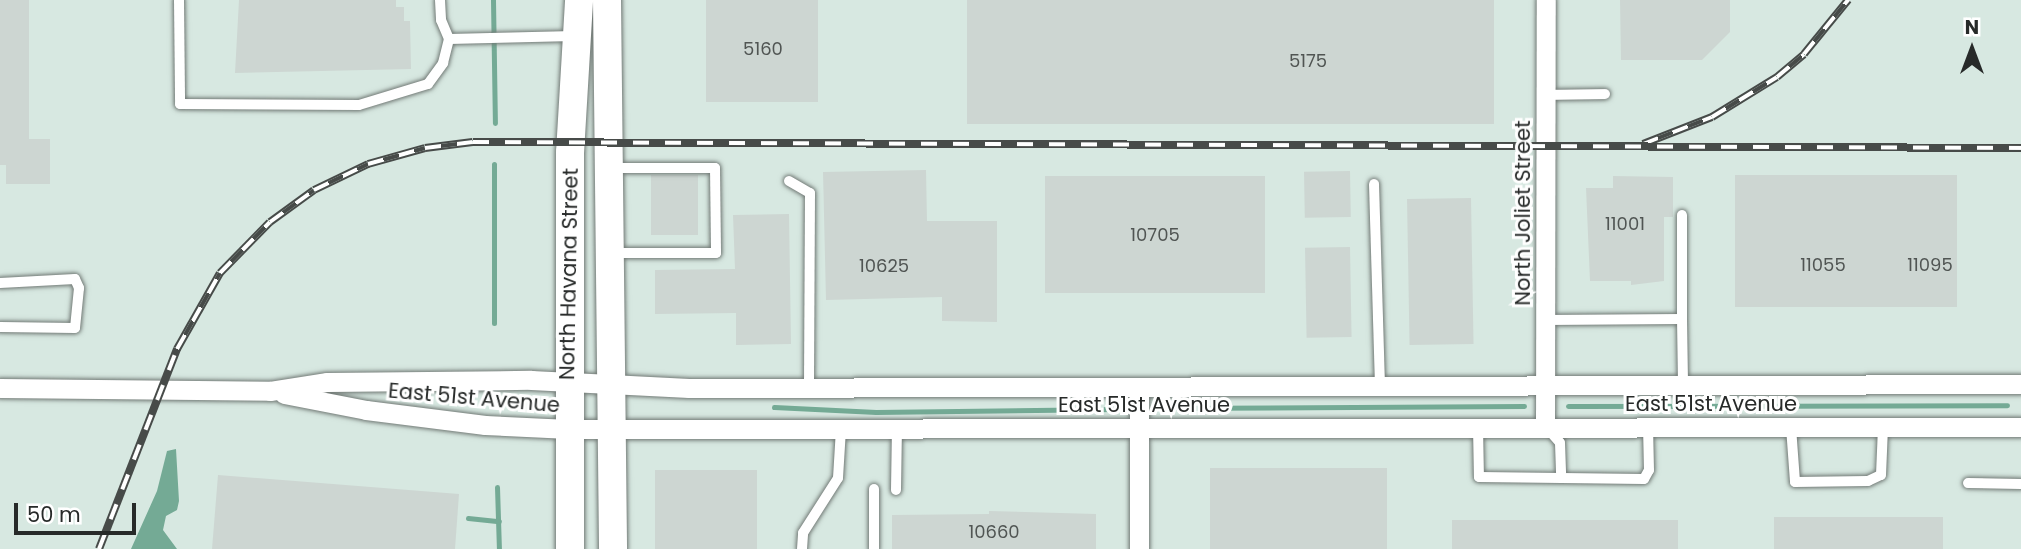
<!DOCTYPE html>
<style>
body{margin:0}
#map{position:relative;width:2021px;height:549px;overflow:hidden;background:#eaf3ef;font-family:Poppins,sans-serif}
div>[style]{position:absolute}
.built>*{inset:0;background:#d7e8e1;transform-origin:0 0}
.water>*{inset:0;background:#74aa95}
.stream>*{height:5px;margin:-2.5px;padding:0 2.5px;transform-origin:2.5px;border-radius:2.5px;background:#74aa95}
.building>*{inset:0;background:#cdd6d2;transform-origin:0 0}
.roads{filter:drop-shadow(0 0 2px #727a76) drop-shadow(0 0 2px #727a76)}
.lane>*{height:10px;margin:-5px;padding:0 5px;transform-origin:5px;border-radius:5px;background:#fff}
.street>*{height:19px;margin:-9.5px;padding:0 9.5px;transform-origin:9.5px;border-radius:9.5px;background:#fff}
.secondary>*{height:28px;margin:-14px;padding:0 14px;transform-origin:14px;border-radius:14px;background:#fff}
.rail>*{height:8px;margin-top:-4px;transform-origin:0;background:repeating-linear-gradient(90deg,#fff 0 16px,#474b49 0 32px);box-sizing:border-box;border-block:2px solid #474b49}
span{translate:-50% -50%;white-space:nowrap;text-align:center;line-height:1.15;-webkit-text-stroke:6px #fff;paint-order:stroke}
.number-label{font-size:18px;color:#505553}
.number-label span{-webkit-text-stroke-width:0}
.street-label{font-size:21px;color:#272a29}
.north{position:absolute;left:1937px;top:14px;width:70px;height:70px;-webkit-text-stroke:5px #fff;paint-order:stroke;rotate:0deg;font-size:19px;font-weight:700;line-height:28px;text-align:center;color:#272a29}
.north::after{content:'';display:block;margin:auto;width:24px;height:32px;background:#272a29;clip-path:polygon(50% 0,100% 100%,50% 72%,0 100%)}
.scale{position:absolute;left:14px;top:503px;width:122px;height:32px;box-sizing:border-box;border:4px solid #272a29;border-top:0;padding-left:9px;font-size:21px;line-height:24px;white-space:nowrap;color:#272a29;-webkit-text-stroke:5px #fff;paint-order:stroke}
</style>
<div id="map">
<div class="built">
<i style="left:0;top:0;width:2021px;height:549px"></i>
</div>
<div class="water">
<i style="clip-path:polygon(176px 449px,179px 501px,177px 510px,166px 516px,163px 530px,177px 549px,131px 549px,157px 491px,167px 451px)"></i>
</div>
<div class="stream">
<i style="left:493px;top:0;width:123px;rotate:89.1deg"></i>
<i style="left:494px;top:164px;width:159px;rotate:90deg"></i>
<i style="left:1568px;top:406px;width:439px;rotate:-0.1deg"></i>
<i style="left:774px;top:407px;width:102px;rotate:2.8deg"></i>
<i style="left:876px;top:412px;width:239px;rotate:-0.7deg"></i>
<i style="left:1160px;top:408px;width:364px;rotate:-0.3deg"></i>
<i style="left:497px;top:487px;width:62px;rotate:88.2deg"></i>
<i style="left:468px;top:518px;width:31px;rotate:6deg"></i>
</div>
<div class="building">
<i style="clip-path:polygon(0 0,29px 0,29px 139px,50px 139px,50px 184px,6px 184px,6px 165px,0 165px)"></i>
<i style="clip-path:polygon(239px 0,396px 0,396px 7px,404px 7px,404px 21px,410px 21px,411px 69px,235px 73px)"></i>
<i style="left:706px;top:0;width:112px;height:102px"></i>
<i style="left:967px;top:0;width:527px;height:124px"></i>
<i style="clip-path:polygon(1620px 0,1730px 0,1730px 32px,1702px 60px,1621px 60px)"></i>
<i style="clip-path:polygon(926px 170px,927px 221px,997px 221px,997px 322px,942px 321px,942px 297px,826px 300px,823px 172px)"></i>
<i style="left:1350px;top:171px;width:46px;height:46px;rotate:89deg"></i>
<i style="left:651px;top:175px;width:47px;height:60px"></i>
<i style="left:1735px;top:175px;width:222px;height:132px"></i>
<i style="left:1265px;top:176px;width:117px;height:220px;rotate:90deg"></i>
<i style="clip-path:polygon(1613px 176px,1673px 177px,1673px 217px,1664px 217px,1664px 281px,1631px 285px,1631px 281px,1590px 281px,1586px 188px,1613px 188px)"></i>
<i style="left:1471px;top:198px;width:146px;height:64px;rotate:89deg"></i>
<i style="clip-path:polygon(789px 214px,791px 344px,736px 345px,736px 313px,655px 314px,655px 270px,735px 269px,733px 215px)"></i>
<i style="left:1350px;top:247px;width:90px;height:45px;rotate:89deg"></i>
<i style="left:1210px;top:468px;width:177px;height:81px"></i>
<i style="left:655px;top:470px;width:102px;height:79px"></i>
<i style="clip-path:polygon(218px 475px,459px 494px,455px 549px,212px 549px)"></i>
<i style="clip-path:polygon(989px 511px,1096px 514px,1096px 549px,892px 549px,892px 515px,989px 514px)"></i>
<i style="left:1774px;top:517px;width:169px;height:32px"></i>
<i style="left:1452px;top:520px;width:226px;height:29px"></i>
</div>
<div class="roads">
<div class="lane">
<i style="left:179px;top:0;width:104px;rotate:89.4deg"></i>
<i style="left:180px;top:104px;width:179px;rotate:0.3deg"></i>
<i style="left:359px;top:105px;width:72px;rotate:-16.9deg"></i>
<i style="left:428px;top:84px;width:26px;rotate:-54deg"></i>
<i style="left:443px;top:63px;width:25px;rotate:-76deg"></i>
<i style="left:449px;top:39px;width:125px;rotate:-1.4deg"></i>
<i style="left:440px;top:0;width:20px;rotate:87deg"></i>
<i style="left:441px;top:20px;width:21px;rotate:67deg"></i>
<i style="left:1546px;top:95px;width:59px;rotate:-1deg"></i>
<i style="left:610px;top:168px;width:105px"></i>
<i style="left:715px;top:168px;width:85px;rotate:89.3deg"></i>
<i style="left:716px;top:253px;width:106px;rotate:180deg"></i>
<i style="left:789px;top:181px;width:24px;rotate:30deg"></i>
<i style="left:810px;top:193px;width:195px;rotate:90.3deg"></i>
<i style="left:1374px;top:184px;width:202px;rotate:88.3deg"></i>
<i style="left:0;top:283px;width:75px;rotate:-3.1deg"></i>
<i style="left:75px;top:279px;width:10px;rotate:66deg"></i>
<i style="left:79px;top:288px;width:40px;rotate:95.7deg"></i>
<i style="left:75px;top:328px;width:75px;rotate:-179.2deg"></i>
<i style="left:1682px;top:319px;width:66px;rotate:89.1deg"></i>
<i style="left:1545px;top:320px;width:137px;rotate:-0.4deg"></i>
<i style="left:1682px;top:319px;width:104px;rotate:-90deg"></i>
<i style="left:1478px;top:427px;width:50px;rotate:88.9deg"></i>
<i style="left:1479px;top:477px;width:165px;rotate:0.7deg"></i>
<i style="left:1644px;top:479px;width:10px;rotate:-61deg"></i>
<i style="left:1649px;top:470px;width:43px;rotate:-91.3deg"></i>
<i style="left:1791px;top:427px;width:55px;rotate:85.8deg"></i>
<i style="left:1795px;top:482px;width:73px;rotate:-0.8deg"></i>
<i style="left:1868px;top:481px;width:14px;rotate:-25deg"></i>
<i style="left:1881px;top:475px;width:48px;rotate:-87.6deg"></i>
<i style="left:1548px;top:429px;width:18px;rotate:49deg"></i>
<i style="left:1560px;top:443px;width:35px;rotate:88deg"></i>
<i style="left:1968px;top:483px;width:53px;rotate:1.1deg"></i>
<i style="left:874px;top:489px;width:60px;rotate:90deg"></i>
<i style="left:896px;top:490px;width:61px;rotate:-89.1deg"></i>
<i style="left:802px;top:549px;width:16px;rotate:-86deg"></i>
<i style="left:803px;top:533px;width:65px;rotate:-57.5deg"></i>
<i style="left:838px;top:478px;width:49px;rotate:-86.5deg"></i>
</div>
<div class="street">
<i style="left:0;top:388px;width:270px;rotate:0.6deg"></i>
<i style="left:270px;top:391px;width:58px;rotate:-9deg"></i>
<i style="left:327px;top:382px;width:204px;rotate:-0.6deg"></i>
<i style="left:531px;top:380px;width:158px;rotate:2.9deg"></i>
<i style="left:689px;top:388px;width:1332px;rotate:-0.17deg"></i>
<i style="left:284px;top:394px;width:84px;rotate:11deg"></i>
<i style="left:366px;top:410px;width:120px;rotate:7.2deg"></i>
<i style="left:485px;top:425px;width:84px;rotate:2.7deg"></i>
<i style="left:569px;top:429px;width:1452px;rotate:-0.08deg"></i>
<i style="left:1545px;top:427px;width:427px;rotate:-89.9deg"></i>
<i style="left:1139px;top:549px;width:162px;rotate:-90deg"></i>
</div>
<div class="secondary">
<i style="left:607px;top:0;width:549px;rotate:89.37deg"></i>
<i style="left:570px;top:549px;width:396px;rotate:-90deg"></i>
<i style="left:570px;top:153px;width:153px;rotate:-86.6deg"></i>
</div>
</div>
<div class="rail">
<i style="left:1643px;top:144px;width:74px;rotate:-21.4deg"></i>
<i style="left:1712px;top:117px;width:76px;rotate:-31.6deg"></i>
<i style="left:1777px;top:77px;width:35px;rotate:-40deg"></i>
<i style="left:1804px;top:54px;width:70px;rotate:-50.8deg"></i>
<i style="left:99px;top:549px;width:215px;rotate:-68.7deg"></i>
<i style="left:177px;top:349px;width:87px;rotate:-60.5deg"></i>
<i style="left:220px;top:273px;width:71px;rotate:-45.6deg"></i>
<i style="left:270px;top:222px;width:54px;rotate:-36deg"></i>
<i style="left:314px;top:190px;width:60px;rotate:-25.7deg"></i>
<i style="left:368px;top:164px;width:59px;rotate:-15.7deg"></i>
<i style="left:425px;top:148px;width:48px;rotate:-7.1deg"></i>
<i style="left:473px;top:142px;width:1548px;rotate:0.22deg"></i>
</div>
<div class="number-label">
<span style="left:763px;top:49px">5160</span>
<span style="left:1308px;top:61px">5175</span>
<span style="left:1625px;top:224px">11001</span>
<span style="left:1155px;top:235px">10705</span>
<span style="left:1823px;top:265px">11055</span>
<span style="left:1930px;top:265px">11095</span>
<span style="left:884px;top:266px">10625</span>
<span style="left:994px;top:532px">10660</span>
</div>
<div class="street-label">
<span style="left:1523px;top:213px;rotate:-90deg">North Joliet Street</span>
<span style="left:569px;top:274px;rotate:-89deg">North Havana Street</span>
<span style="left:474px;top:398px;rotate:5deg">East 51st Avenue</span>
<span style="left:1711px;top:404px">East 51st Avenue</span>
<span style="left:1144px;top:405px">East 51st Avenue</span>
</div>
<div class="north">N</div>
<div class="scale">50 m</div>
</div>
